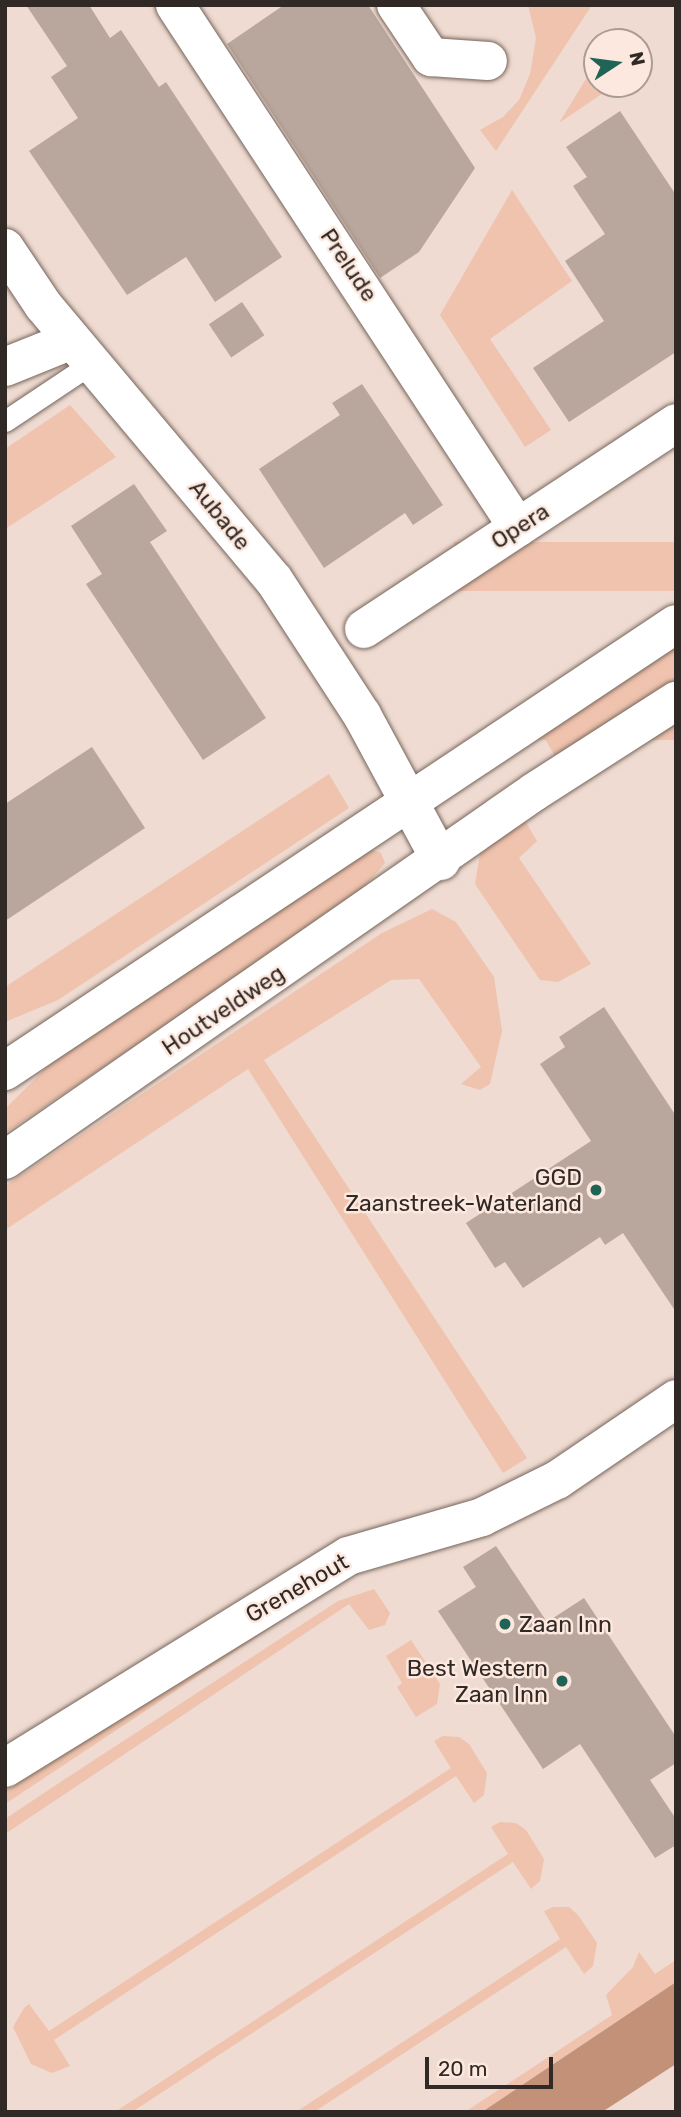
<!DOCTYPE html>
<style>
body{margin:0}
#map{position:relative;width:681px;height:2117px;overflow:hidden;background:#efdbd1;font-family:Rubik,sans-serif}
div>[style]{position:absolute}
.green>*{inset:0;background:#efc3ad;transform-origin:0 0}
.water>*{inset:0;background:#c29178}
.building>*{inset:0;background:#b9a69c;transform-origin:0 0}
.roads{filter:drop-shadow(0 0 2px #76655c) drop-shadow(0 0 2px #76655c)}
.service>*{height:21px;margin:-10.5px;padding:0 10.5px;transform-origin:10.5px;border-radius:10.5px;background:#fff}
.minor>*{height:38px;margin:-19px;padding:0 19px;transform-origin:19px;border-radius:19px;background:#fff}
.tertiary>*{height:38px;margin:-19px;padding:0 19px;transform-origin:19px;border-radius:19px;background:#fff}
.dots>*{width:19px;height:19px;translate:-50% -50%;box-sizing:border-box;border:4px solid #fce8de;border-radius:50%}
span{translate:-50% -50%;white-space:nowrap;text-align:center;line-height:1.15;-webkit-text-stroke:5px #fce8de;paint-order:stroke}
.street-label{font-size:23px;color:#302925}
.poi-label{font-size:23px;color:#302925}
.right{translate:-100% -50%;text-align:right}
.left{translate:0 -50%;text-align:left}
.frame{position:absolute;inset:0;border:7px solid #302925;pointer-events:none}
.north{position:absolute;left:583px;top:28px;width:70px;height:70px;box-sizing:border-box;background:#fce8de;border:2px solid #aa9c94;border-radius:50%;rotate:77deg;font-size:19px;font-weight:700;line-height:28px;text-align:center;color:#302925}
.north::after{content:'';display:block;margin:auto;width:24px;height:32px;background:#1f6456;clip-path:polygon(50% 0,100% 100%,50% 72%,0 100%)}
.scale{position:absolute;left:425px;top:2057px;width:128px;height:32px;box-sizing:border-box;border:4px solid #302925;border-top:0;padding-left:9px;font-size:21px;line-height:24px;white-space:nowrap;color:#302925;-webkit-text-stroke:5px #fce8de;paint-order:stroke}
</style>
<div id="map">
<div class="green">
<i style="clip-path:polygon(528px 5px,592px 5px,496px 151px,480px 130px,503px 117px,519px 100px,530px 74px,536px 38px)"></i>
<i style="clip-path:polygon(597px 61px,597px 84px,615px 85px,559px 123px)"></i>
<i style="clip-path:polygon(512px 190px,572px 281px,490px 339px,551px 430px,525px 447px,440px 315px)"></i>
<i style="clip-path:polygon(70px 405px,116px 457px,5px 529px,5px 449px)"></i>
<i style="left:676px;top:542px;width:49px;height:222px;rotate:90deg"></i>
<i style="clip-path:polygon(676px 645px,676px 686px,559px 763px,542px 734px)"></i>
<i style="left:676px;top:716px;width:24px;height:145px;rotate:90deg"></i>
<i style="clip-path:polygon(329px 774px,349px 808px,58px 1000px,5px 1022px,5px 987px)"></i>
<i style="clip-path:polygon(524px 819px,537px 841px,519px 858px,591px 964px,558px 982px,540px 980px,475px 884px,481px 848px)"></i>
<i style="clip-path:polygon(372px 850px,381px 853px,385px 863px,355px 898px,5px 1133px,5px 1109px,61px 1053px)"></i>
<i style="clip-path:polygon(432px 909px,456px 922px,494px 977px,502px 1031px,490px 1084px,480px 1090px,461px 1084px,481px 1067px,419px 979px,391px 980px,264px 1060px,527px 1458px,503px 1473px,248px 1069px,5px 1230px,5px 1186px,382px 933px)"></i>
<i style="clip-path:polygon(374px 1589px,390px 1613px,385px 1625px,369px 1630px,349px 1604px,5px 1834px,5px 1819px,62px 1781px,338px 1601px)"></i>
<i style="clip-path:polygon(305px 1605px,5px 1804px,5px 1791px)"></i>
<i style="clip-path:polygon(411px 1640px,440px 1684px,437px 1704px,416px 1717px,397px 1687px,402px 1683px,386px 1656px)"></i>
<i style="clip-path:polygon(443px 1736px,459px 1737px,469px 1744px,487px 1773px,484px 1795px,474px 1803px,456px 1776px,54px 2040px,70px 2066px,52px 2073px,31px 2064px,13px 2027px,24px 2008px,29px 2004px,49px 2031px,451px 1768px,434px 1741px)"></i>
<i style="clip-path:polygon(500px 1822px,516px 1823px,526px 1830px,544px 1859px,540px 1881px,531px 1889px,513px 1862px,132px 2112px,115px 2112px,508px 1854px,491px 1827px)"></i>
<i style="clip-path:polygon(553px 1907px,569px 1907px,578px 1915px,597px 1943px,593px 1966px,584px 1974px,566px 1947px,314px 2112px,296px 2112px,560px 1939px,544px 1911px)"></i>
<i style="clip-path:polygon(639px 1952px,655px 1974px,676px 1960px,676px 1982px,482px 2112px,465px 2112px,612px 2015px,606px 1995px,633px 1967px)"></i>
</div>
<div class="water">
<i style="clip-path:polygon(676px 1982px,676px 2064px,602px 2112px,482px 2112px)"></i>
</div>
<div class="building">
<i style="clip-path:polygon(26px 5px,89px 5px,110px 38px,121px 30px,159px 87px,166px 82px,282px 257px,215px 302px,186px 257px,127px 295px,29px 151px,78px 118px,51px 77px,67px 66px)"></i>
<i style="clip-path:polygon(284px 5px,368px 5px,475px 168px,419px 252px,380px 278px,227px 44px)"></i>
<i style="clip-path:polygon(620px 111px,676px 195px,676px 352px,569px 422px,533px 368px,604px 321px,565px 261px,605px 234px,573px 186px,587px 177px,566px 147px)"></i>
<i style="left:242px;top:302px;width:40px;height:40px;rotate:56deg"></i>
<i style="clip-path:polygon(362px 384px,443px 505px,413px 525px,405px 513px,324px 568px,259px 469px,340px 415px,332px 403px)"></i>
<i style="clip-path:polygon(134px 484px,167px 531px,150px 542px,266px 718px,203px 760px,86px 584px,102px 574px,71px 526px)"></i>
<i style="clip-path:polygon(92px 747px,145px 828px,5px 921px,5px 804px)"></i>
<i style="clip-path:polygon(604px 1007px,676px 1116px,676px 1312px,623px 1233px,605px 1245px,600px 1237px,523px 1288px,505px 1262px,495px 1268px,466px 1223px,591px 1141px,540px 1064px,565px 1047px,559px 1037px)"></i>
<i style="clip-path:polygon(496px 1546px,547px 1622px,584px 1598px,676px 1737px,676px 1763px,650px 1780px,676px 1819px,676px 1845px,655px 1858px,580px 1744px,543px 1769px,438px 1611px,476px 1587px,463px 1567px)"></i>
</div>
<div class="roads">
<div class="service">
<i style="left:5px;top:421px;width:105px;rotate:-33.7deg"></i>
</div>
<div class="minor">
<i style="left:175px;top:5px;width:625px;rotate:56.74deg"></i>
<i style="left:396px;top:5px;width:63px;rotate:56.1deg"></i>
<i style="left:431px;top:57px;width:57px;rotate:4deg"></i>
<i style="left:5px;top:248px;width:69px;rotate:56.3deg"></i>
<i style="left:43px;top:305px;width:359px;rotate:50deg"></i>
<i style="left:274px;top:580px;width:161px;rotate:56.9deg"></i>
<i style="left:362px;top:715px;width:166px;rotate:61.6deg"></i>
<i style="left:5px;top:367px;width:72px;rotate:-21.9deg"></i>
<i style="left:364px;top:629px;width:374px;rotate:-33.4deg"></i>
<i style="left:5px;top:1768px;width:403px;rotate:-31.7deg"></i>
<i style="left:348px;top:1556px;width:140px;rotate:-16.2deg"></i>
<i style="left:482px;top:1517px;width:84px;rotate:-26.3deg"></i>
<i style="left:557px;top:1480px;width:144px;rotate:-34.2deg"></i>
</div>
<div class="tertiary">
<i style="left:5px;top:1071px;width:806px;rotate:-33.67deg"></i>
<i style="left:5px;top:1160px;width:644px;rotate:-34.82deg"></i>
<i style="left:534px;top:792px;width:169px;rotate:-32.7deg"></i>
</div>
</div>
<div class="dots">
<i style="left:596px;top:1190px;background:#1f6456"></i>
<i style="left:505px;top:1624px;background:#1f6456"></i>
<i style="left:562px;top:1681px;background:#1f6456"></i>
</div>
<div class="street-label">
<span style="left:349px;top:265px;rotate:56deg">Prelude</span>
<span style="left:220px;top:515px;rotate:51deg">Aubade</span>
<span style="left:520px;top:526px;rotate:-33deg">Opera</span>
<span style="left:223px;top:1010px;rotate:-34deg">Houtveldweg</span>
<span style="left:297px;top:1588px;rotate:-30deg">Grenehout</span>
</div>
<div class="poi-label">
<span class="right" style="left:582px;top:1190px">GGD<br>Zaanstreek-Waterland</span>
<span class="left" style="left:519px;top:1624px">Zaan Inn</span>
<span class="right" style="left:548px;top:1681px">Best Western<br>Zaan Inn</span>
</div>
<div class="frame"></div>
<div class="north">N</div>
<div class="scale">20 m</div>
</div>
